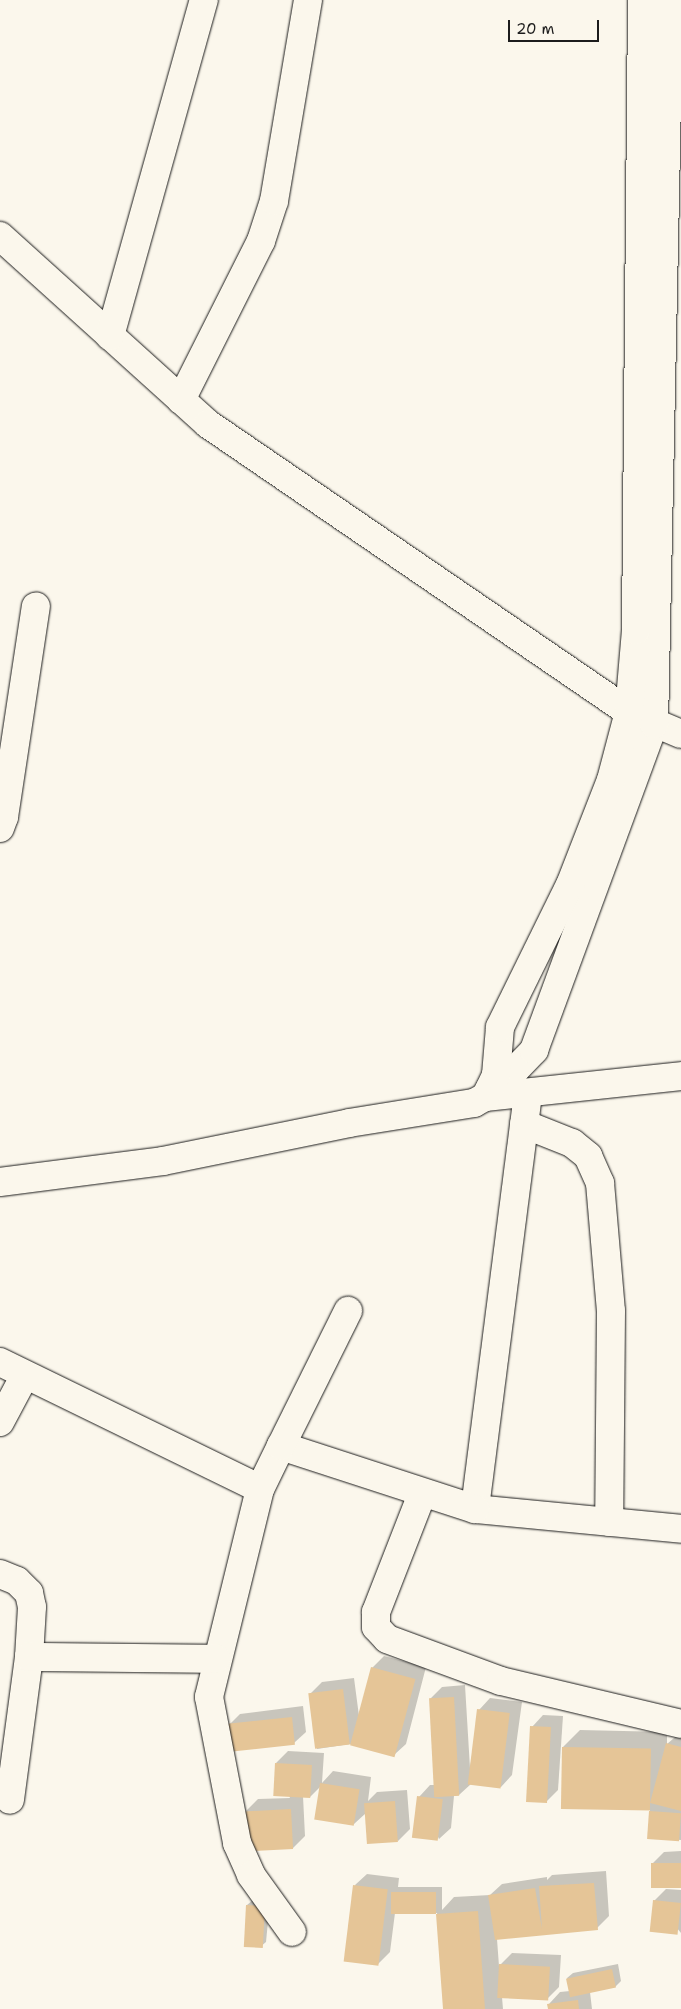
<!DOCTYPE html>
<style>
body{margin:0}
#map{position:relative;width:681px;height:2009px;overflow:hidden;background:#fbf7ec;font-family:"Shantell Sans",sans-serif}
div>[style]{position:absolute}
.shadow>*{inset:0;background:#0003}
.building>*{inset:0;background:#e5c597;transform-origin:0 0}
.roads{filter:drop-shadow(0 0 1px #1c1c1c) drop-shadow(0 0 1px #1c1c1c)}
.minor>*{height:28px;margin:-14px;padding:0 14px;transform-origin:14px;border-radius:14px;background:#fbf7ec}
.major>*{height:28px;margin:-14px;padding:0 14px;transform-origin:14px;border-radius:14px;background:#fbf7ec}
span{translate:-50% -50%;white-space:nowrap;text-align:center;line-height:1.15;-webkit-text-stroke:4px #fbf7ec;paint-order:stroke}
.scale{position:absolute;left:508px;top:20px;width:91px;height:22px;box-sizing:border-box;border:2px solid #1c1c1c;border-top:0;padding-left:6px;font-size:15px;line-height:18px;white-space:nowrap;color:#1c1c1c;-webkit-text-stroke:4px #fbf7ec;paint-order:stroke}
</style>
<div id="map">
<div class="shadow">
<i style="clip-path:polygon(384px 1656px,426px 1667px,406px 1744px,394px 1755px,350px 1744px,317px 1749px,310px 1694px,322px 1682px,354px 1678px,359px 1716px,372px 1668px)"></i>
<i style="clip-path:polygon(465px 1685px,470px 1768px,479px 1710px,490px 1698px,522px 1702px,512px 1775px,501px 1787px,471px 1784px,459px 1795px,454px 1796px,451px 1828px,439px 1839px,419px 1797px,430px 1785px,435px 1785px,430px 1699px,442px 1687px)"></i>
<i style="clip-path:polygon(303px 1706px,306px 1732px,294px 1743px,228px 1726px,240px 1714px)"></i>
<i style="clip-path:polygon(543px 1715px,563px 1716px,558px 1790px,546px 1802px,532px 1727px)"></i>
<i style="clip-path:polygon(580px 1730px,667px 1732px,667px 1744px,681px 1732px,681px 1840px,649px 1838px,650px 1810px,562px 1808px,563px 1747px)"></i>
<i style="clip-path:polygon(288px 1751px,324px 1753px,322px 1783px,333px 1771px,371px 1777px,368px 1801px,377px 1792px,407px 1790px,410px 1829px,398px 1841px,366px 1813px,354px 1824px,321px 1786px,310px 1797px,303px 1796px,305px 1836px,293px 1848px,246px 1811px,258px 1799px,290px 1798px,276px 1763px)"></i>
<i style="clip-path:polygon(681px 1851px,681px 1886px,653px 1863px,664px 1852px)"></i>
<i style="clip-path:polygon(606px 1871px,609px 1916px,597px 1928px,497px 1939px,499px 1966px,512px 1953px,561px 1955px,559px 1987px,547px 1999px,502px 1997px,503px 2009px,445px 2009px,437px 1913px,395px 1913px,390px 1952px,378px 1964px,355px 1885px,367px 1874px,399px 1878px,398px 1887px,442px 1887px,442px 1910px,454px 1897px,490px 1895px,502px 1884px,547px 1877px,547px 1880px,552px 1875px)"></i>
<i style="clip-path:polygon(666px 1889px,681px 1890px,681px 1933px,654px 1901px)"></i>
<i style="clip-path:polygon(253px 1900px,270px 1901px,266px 1942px,260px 1947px,247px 1905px)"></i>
<i style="clip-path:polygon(618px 1964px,621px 1981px,615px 1987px,590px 1992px,592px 2009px,549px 2009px,549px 2004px,560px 1992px,570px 1991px,567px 1978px,573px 1973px)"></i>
</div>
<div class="building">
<i style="left:371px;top:1667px;width:46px;height:81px;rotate:15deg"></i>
<i style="left:343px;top:1689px;width:56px;height:35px;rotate:83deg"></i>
<i style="left:454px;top:1697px;width:99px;height:25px;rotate:87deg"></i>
<i style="left:477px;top:1709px;width:33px;height:76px;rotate:7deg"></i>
<i style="left:292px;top:1717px;width:28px;height:65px;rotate:84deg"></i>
<i style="left:530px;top:1726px;width:21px;height:76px;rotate:3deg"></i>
<i style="clip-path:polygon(666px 1743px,681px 1747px,681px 1811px,650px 1803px)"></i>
<i style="left:562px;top:1747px;width:89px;height:62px;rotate:1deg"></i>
<i style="left:275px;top:1763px;width:37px;height:33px;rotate:3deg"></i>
<i style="left:320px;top:1783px;width:40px;height:37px;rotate:9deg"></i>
<i style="left:417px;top:1796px;width:26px;height:42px;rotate:7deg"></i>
<i style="left:395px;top:1801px;width:41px;height:31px;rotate:86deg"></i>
<i style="left:291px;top:1809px;width:40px;height:46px;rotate:87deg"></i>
<i style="left:649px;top:1811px;width:32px;height:28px;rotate:4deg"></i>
<i style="left:651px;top:1863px;width:30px;height:25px"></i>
<i style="clip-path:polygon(594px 1883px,598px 1930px,495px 1940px,488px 1895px,535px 1888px,542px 1929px,539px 1886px)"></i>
<i style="left:353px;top:1885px;width:35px;height:77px;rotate:7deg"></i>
<i style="clip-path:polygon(391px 1892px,436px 1892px,436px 1914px,478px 1911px,485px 2009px,443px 2009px,436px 1914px,391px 1914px)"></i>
<i style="left:653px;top:1900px;width:28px;height:32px;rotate:6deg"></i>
<i style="left:246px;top:1905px;width:19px;height:42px;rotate:3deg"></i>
<i style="left:499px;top:1964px;width:51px;height:34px;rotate:3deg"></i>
<i style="left:612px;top:1969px;width:19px;height:47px;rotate:78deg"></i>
<i style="clip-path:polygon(578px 2000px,579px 2009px,548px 2009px,547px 2004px)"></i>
</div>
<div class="roads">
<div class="minor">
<i style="left:0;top:236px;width:280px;rotate:42.1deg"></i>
<i style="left:208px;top:424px;width:510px;rotate:34.38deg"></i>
<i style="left:629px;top:712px;width:56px;rotate:22.9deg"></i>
<i style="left:110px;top:336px;width:349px;rotate:-74.4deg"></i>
<i style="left:181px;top:400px;width:178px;rotate:-63.3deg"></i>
<i style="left:261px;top:241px;width:42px;rotate:-72deg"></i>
<i style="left:274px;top:201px;width:204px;rotate:-80.4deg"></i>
<i style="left:0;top:828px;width:12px;rotate:-70deg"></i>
<i style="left:4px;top:817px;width:213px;rotate:-81.4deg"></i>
<i style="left:528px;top:1094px;width:418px;rotate:97.3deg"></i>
<i style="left:475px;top:1509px;width:207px;rotate:5.5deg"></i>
<i style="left:485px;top:1097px;width:197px;rotate:-6.1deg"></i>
<i style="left:524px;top:1124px;width:52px;rotate:21.6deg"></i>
<i style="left:572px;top:1143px;width:21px;rotate:39deg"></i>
<i style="left:588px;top:1156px;width:30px;rotate:66deg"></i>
<i style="left:600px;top:1183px;width:128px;rotate:85.1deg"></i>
<i style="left:611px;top:1311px;width:211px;rotate:90.5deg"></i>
<i style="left:0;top:1362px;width:289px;rotate:26deg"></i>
<i style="left:260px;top:1489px;width:48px;rotate:-64deg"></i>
<i style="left:281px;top:1446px;width:204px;rotate:18deg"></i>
<i style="left:0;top:1422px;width:53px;rotate:-62deg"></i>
<i style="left:281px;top:1446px;width:151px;rotate:-63.6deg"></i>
<i style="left:260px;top:1489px;width:214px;rotate:103.8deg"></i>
<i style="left:209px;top:1697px;width:149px;rotate:79.1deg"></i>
<i style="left:237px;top:1843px;width:35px;rotate:66deg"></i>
<i style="left:251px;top:1875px;width:70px;rotate:54.3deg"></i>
<i style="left:422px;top:1494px;width:127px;rotate:111.3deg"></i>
<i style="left:376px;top:1612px;width:15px;rotate:90deg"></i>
<i style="left:376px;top:1627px;width:16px;rotate:47deg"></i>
<i style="left:387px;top:1639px;width:121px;rotate:20.2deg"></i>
<i style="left:501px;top:1681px;width:185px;rotate:13.4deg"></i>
<i style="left:0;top:1574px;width:18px;rotate:22deg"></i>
<i style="left:17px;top:1581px;width:17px;rotate:45deg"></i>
<i style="left:29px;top:1593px;width:14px;rotate:78deg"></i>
<i style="left:32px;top:1607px;width:50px;rotate:93.4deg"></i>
<i style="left:29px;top:1657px;width:144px;rotate:97.6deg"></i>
<i style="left:29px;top:1657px;width:187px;rotate:0.6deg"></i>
</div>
<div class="major">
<i style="left:496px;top:1075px;width:20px;rotate:-15deg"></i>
<i style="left:515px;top:1070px;width:28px;rotate:-46deg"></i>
<i style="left:534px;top:1050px;width:347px;rotate:-69.8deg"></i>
<i style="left:654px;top:724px;width:724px;rotate:-88.81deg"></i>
<i style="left:0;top:1182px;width:164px;rotate:-7.3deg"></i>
<i style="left:163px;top:1161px;width:190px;rotate:-11.5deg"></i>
<i style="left:349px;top:1123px;width:127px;rotate:-9.1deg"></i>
<i style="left:474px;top:1103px;width:13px;rotate:-29deg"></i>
<i style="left:485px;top:1097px;width:10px;rotate:-61deg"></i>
<i style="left:490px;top:1088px;width:14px;rotate:-65deg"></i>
<i style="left:496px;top:1075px;width:48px;rotate:-85.2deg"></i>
<i style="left:500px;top:1027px;width:158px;rotate:-63.8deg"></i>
<i style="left:570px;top:885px;width:113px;rotate:-68.7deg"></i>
<i style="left:611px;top:780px;width:70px;rotate:-75.2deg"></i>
<i style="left:629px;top:712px;width:82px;rotate:-85.1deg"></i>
<i style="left:636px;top:630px;width:630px;rotate:-89.45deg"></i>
</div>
</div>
<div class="scale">20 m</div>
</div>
